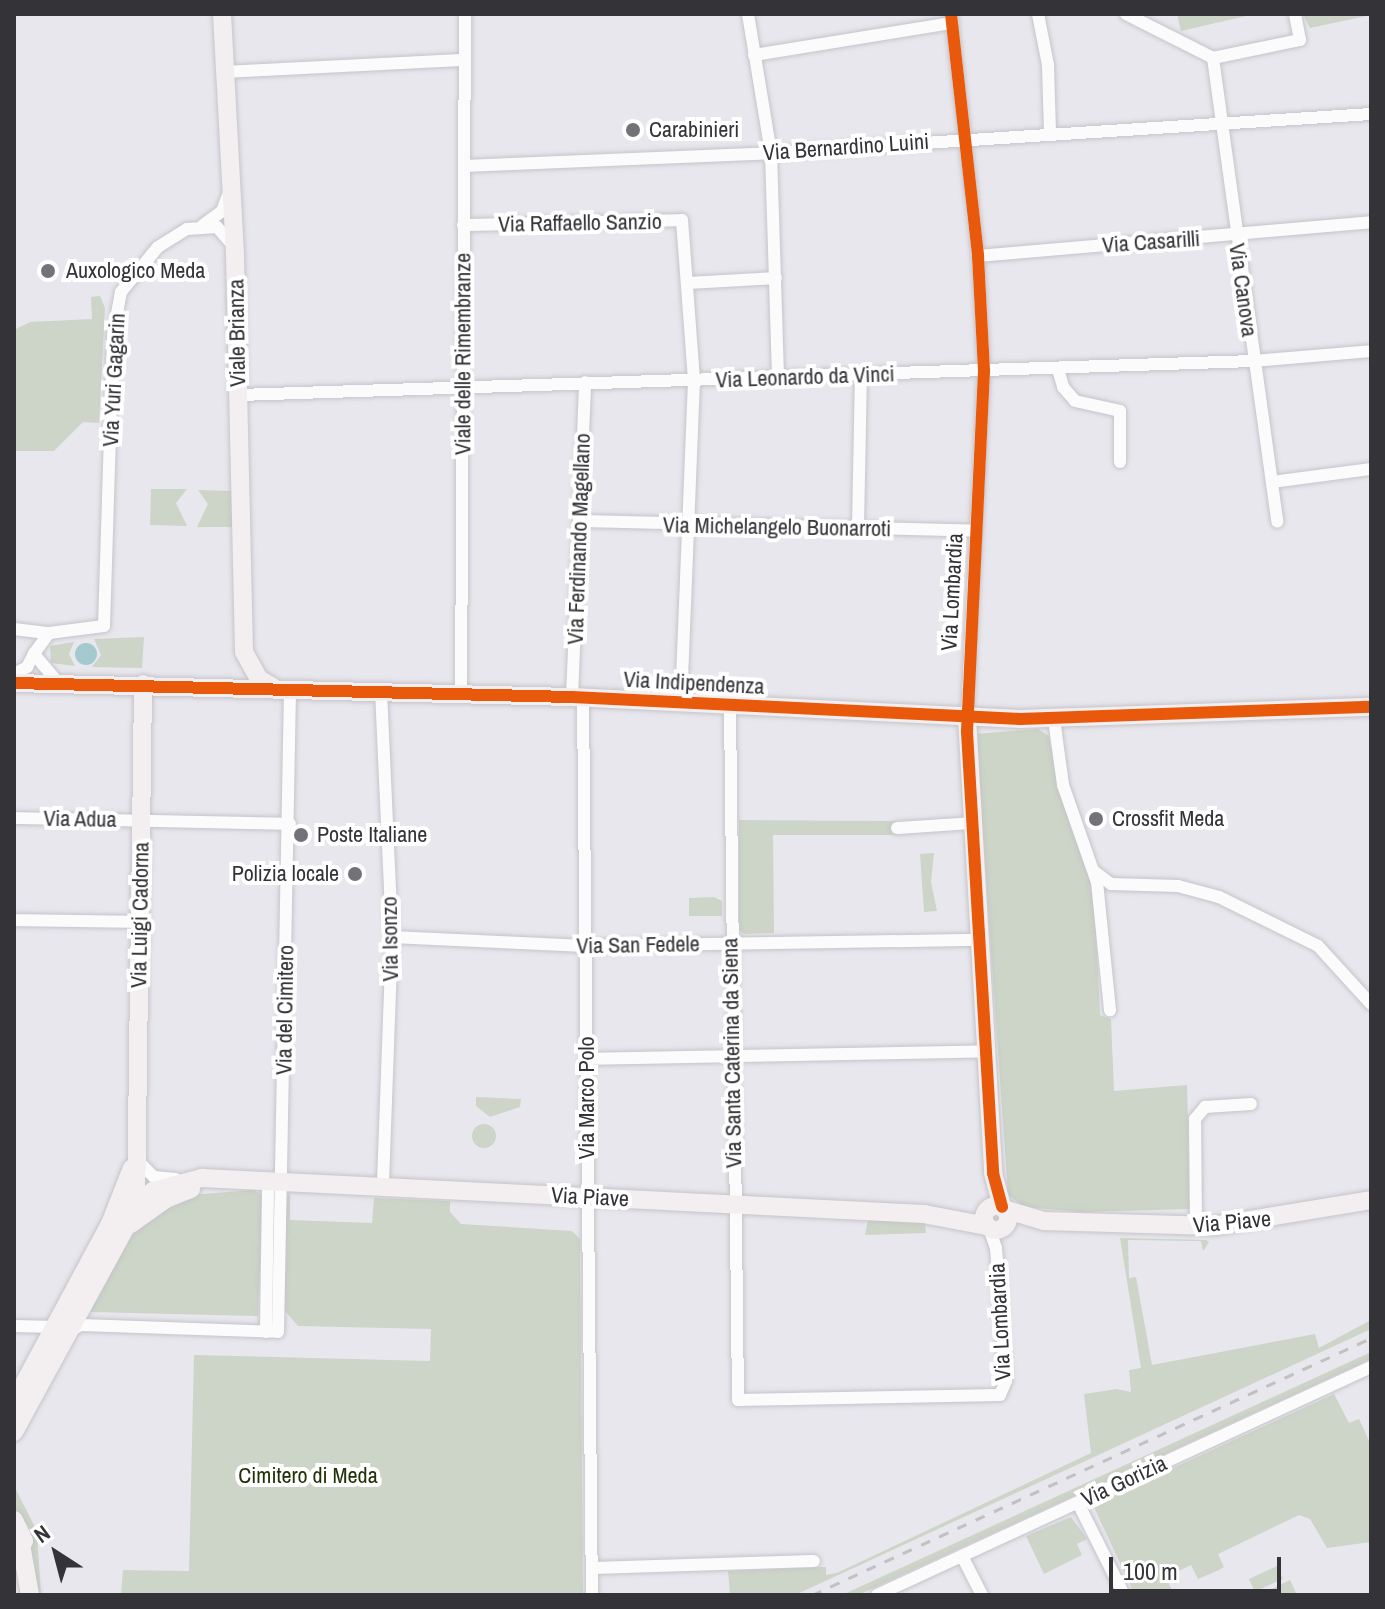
<!DOCTYPE html>
<style>
body{margin:0}
#map{position:relative;width:1385px;height:1609px;overflow:hidden;background:#e8e7ee;font-family:"Archivo Narrow",sans-serif}
div>[style]{position:absolute}
.green>*{inset:0;background:#ccd5c7;transform-origin:0 0}
.round{border-radius:50%}
.water>*{inset:0;background:#a4cacf}
.roads{filter:drop-shadow(0 0 2px #c5c4c9) drop-shadow(0 0 2px #c5c4c9)}
.street>*{height:12px;margin:-6px;padding:0 6px;transform-origin:6px;border-radius:6px;background:#fcfbfc}
.secondary>*{height:18px;margin:-9px;padding:0 9px;transform-origin:9px;border-radius:9px;background:#f3eff1}
.secondary>.ring{margin:-9px;padding:0;box-sizing:content-box;background:none;border:18px solid #f3eff1;border-radius:50%}
.rail>*{height:3px;margin-top:-1.5px;transform-origin:0;background:repeating-linear-gradient(90deg,#c1c1c2 0 10px,transparent 0 20px)}
.cycleway>*{height:12px;margin:-6px;padding:0 6px;transform-origin:6px;border-radius:6px;background:#e8590c}
.dots>*{width:22px;height:22px;translate:-50% -50%;box-sizing:border-box;border:4px solid #fff;border-radius:50%}
span{translate:-50% -50%;white-space:nowrap;text-align:center;line-height:1.15;-webkit-text-stroke:8px #fff;paint-order:stroke}
.poi-label{font-size:22px;color:#333338}
.left{translate:0 -50%;text-align:left}
.right{translate:-100% -50%;text-align:right}
.street-label{font-size:22px;color:#333338}
.park-label{font-size:22px;color:#203207}
.frame{position:absolute;inset:0;border:16px solid #333338;pointer-events:none}
.north{position:absolute;left:16px;top:1513px;width:80px;height:80px;-webkit-text-stroke:6px #fff;paint-order:stroke;rotate:324deg;font-size:22px;font-weight:700;line-height:32px;text-align:center;color:#333338}
.north::after{content:'';display:block;margin:auto;width:28px;height:36px;background:#333338;clip-path:polygon(50% 0,100% 100%,50% 72%,0 100%)}
.scale{position:absolute;left:1109px;top:1557px;width:172px;height:36px;box-sizing:border-box;border:4px solid #333338;border-top:0;padding-left:10px;font-size:24px;line-height:28px;white-space:nowrap;color:#333338;-webkit-text-stroke:6px #fff;paint-order:stroke}
</style>
<div id="map">
<div class="green">
<i style="clip-path:polygon(1177px 14px,1246px 14px,1246px 16px,1181px 31px)"></i>
<i style="clip-path:polygon(1303px 14px,1371px 14px,1371px 15px,1310px 28px)"></i>
<i style="clip-path:polygon(100px 296px,105px 308px,99px 423px,83px 422px,54px 451px,14px 451px,14px 330px,30px 322px,92px 319px,91px 297px)"></i>
<i style="clip-path:polygon(151px 489px,187px 489px,176px 503px,187px 526px,150px 525px)"></i>
<i style="clip-path:polygon(198px 490px,234px 491px,234px 527px,197px 527px,208px 504px)"></i>
<i style="clip-path:polygon(144px 637px,142px 668px,92px 667px,101px 655px,94px 639px)"></i>
<i style="clip-path:polygon(74px 642px,69px 654px,75px 666px,51px 663px,50px 646px)"></i>
<i style="clip-path:polygon(1038px 729px,1049px 736px,1058px 788px,1094px 893px,1100px 1015px,1111px 1019px,1114px 1091px,1187px 1085px,1190px 1209px,1081px 1212px,1024px 1207px,1008px 1195px,976px 734px)"></i>
<i style="clip-path:polygon(739px 820px,896px 821px,897px 835px,773px 835px,774px 933px,744px 934px,739px 930px)"></i>
<i style="clip-path:polygon(934px 853px,931px 882px,937px 911px,924px 912px,920px 854px)"></i>
<i style="clip-path:polygon(714px 897px,722px 901px,722px 916px,689px 916px,689px 898px)"></i>
<i style="clip-path:polygon(476px 1097px,521px 1099px,520px 1107px,490px 1117px,476px 1106px)"></i>
<i class="round" style="left:472px;top:1124px;width:24px;height:24px"></i>
<i style="clip-path:polygon(254px 1190px,263px 1196px,258px 1316px,90px 1312px,121px 1246px,138px 1224px,189px 1195px)"></i>
<i style="clip-path:polygon(290px 1194px,290px 1220px,372px 1223px,374px 1198px,450px 1201px,450px 1212px,461px 1224px,572px 1231px,580px 1239px,583px 1595px,121px 1595px,123px 1570px,189px 1571px,194px 1355px,430px 1361px,431px 1329px,298px 1326px,284px 1310px,285px 1199px)"></i>
<i style="clip-path:polygon(868px 1219px,925px 1223px,926px 1233px,865px 1235px)"></i>
<i style="clip-path:polygon(1120px 1238px,1206px 1240px,1209px 1242px,1203px 1251px,1201px 1241px,1128px 1240px,1129px 1278px,1136px 1277px,1152px 1365px,1315px 1334px,1319px 1348px,1371px 1320px,1371px 1329px,795px 1595px,730px 1595px,728px 1571px,826px 1567px,826px 1575px,837px 1573px,1091px 1453px,1084px 1394px,1117px 1389px,1131px 1392px,1129px 1370px,1141px 1368px)"></i>
<i style="clip-path:polygon(1371px 1352px,1371px 1359px,1052px 1506px,858px 1595px,842px 1595px)"></i>
<i style="clip-path:polygon(1334px 1394px,1349px 1423px,1359px 1419px,1371px 1445px,1371px 1542px,1327px 1548px,1310px 1519px,1299px 1515px,1218px 1554px,1224px 1567px,1219px 1570px,1198px 1579px,1191px 1565px,1166px 1577px,1172px 1591px,1135px 1595px,1093px 1505px)"></i>
<i style="clip-path:polygon(14px 1486px,37px 1531px,41px 1595px,37px 1595px,29px 1559px,32px 1531px,14px 1508px)"></i>
<i style="clip-path:polygon(1071px 1517px,1087px 1539px,1077px 1544px,1082px 1555px,1044px 1574px,1026px 1536px)"></i>
<i style="left:1277px;top:1566px;width:14px;height:31px;rotate:65deg"></i>
<i style="clip-path:polygon(1290px 1580px,1297px 1595px,1259px 1595px)"></i>
</div>
<div class="water">
<i class="round" style="left:75px;top:643px;width:22px;height:22px"></i>
</div>
<div class="roads">
<div class="street">
<i style="left:748px;top:14px;width:141px;rotate:80.6deg"></i>
<i style="left:771px;top:153px;width:225px;rotate:88.2deg"></i>
<i style="left:951px;top:14px;width:244px;rotate:83.6deg"></i>
<i style="left:978px;top:256px;width:115px;rotate:87deg"></i>
<i style="left:984px;top:371px;width:346px;rotate:92.8deg"></i>
<i style="left:1038px;top:14px;width:52px;rotate:78.9deg"></i>
<i style="left:1048px;top:65px;width:68px;rotate:88.3deg"></i>
<i style="left:1126px;top:14px;width:97px;rotate:26.8deg"></i>
<i style="left:754px;top:55px;width:201px;rotate:-9.2deg"></i>
<i style="left:1213px;top:58px;width:468px;rotate:82.1deg"></i>
<i style="left:1213px;top:58px;width:89px;rotate:-11.7deg"></i>
<i style="left:1300px;top:40px;width:26px;rotate:-101deg"></i>
<i style="left:225px;top:72px;width:240px;rotate:-2.9deg"></i>
<i style="left:464px;top:166px;width:307px;rotate:-2.4deg"></i>
<i style="left:771px;top:153px;width:601px;rotate:-3.72deg"></i>
<i style="left:203px;top:225px;width:24px;rotate:-36deg"></i>
<i style="left:222px;top:211px;width:17px;rotate:-69deg"></i>
<i style="left:463px;top:225px;width:219px;rotate:-1.3deg"></i>
<i style="left:682px;top:220px;width:160px;rotate:85.7deg"></i>
<i style="left:694px;top:380px;width:323px;rotate:92.3deg"></i>
<i style="left:978px;top:256px;width:394px;rotate:-4.9deg"></i>
<i style="left:689px;top:283px;width:87px;rotate:-3.3deg"></i>
<i style="left:1058px;top:369px;width:19px;rotate:74deg"></i>
<i style="left:1063px;top:387px;width:18px;rotate:49deg"></i>
<i style="left:1075px;top:401px;width:46px;rotate:12.5deg"></i>
<i style="left:1120px;top:411px;width:51px;rotate:90deg"></i>
<i style="left:239px;top:395px;width:1015px;rotate:-1.92deg"></i>
<i style="left:1253px;top:361px;width:118px;rotate:-4.8deg"></i>
<i style="left:1272px;top:482px;width:100px;rotate:-7.5deg"></i>
<i style="left:579px;top:521px;width:396px;rotate:1.4deg"></i>
<i style="left:858px;top:528px;width:152px;rotate:-88.9deg"></i>
<i style="left:14px;top:629px;width:35px;rotate:7deg"></i>
<i style="left:49px;top:633px;width:55px;rotate:-7.3deg"></i>
<i style="left:104px;top:626px;width:291px;rotate:-88.2deg"></i>
<i style="left:113px;top:335px;width:44px;rotate:-79.5deg"></i>
<i style="left:121px;top:292px;width:58px;rotate:-50.6deg"></i>
<i style="left:158px;top:247px;width:34px;rotate:-32deg"></i>
<i style="left:187px;top:229px;width:30px;rotate:-4deg"></i>
<i style="left:217px;top:227px;width:23px;rotate:49deg"></i>
<i style="left:49px;top:633px;width:26px;rotate:126deg"></i>
<i style="left:34px;top:654px;width:39px;rotate:50deg"></i>
<i style="left:14px;top:674px;width:15px;rotate:-28deg"></i>
<i style="left:27px;top:667px;width:15px;rotate:-62deg"></i>
<i style="left:381px;top:691px;width:246px;rotate:87.4deg"></i>
<i style="left:392px;top:937px;width:251px;rotate:92.1deg"></i>
<i style="left:461px;top:693px;width:679px;rotate:-89.66deg"></i>
<i style="left:572px;top:697px;width:315px;rotate:-87.6deg"></i>
<i style="left:583px;top:698px;width:897px;rotate:89.43deg"></i>
<i style="left:730px;top:705px;width:695px;rotate:89.34deg"></i>
<i style="left:738px;top:1400px;width:262px;rotate:-1.1deg"></i>
<i style="left:1000px;top:1395px;width:15px;rotate:-67deg"></i>
<i style="left:1006px;top:1381px;width:133px;rotate:-94.3deg"></i>
<i style="left:996px;top:1248px;width:21px;rotate:-109deg"></i>
<i style="left:1054px;top:719px;width:67px;rotate:82.2deg"></i>
<i style="left:1063px;top:785px;width:103px;rotate:70.7deg"></i>
<i style="left:1097px;top:882px;width:129px;rotate:84.2deg"></i>
<i style="left:14px;top:818px;width:276px;rotate:1.2deg"></i>
<i style="left:897px;top:828px;width:75px;rotate:-3.8deg"></i>
<i style="left:1095px;top:872px;width:20px;rotate:37deg"></i>
<i style="left:1111px;top:884px;width:67px;rotate:1.7deg"></i>
<i style="left:1178px;top:886px;width:42px;rotate:15deg"></i>
<i style="left:1219px;top:897px;width:110px;rotate:26.3deg"></i>
<i style="left:1318px;top:946px;width:79px;rotate:47.6deg"></i>
<i style="left:14px;top:920px;width:127px;rotate:0.9deg"></i>
<i style="left:392px;top:937px;width:193px;rotate:2.7deg"></i>
<i style="left:585px;top:946px;width:394px;rotate:-0.9deg"></i>
<i style="left:587px;top:1059px;width:399px;rotate:-1.1deg"></i>
<i style="left:138px;top:1161px;width:23px;rotate:45deg"></i>
<i style="left:154px;top:1177px;width:22px;rotate:5deg"></i>
<i style="left:1196px;top:1227px;width:108px;rotate:-90.5deg"></i>
<i style="left:1195px;top:1119px;width:16px;rotate:-50deg"></i>
<i style="left:1205px;top:1107px;width:46px;rotate:-3.7deg"></i>
<i style="left:14px;top:1326px;width:42px;rotate:1.4deg"></i>
<i style="left:69px;top:1331px;width:13px;rotate:-27deg"></i>
<i style="left:81px;top:1325px;width:197px;rotate:2deg"></i>
<i style="left:278px;top:1332px;width:645px;rotate:-88.93deg"></i>
<i style="left:266px;top:1332px;width:150px;rotate:-89.2deg"></i>
<i style="left:1078px;top:1503px;width:103px;rotate:63.4deg"></i>
<i style="left:962px;top:1556px;width:44px;rotate:62.9deg"></i>
<i style="left:592px;top:1568px;width:222px;rotate:-1.8deg"></i>
<i style="left:877px;top:1595px;width:544px;rotate:-24.78deg"></i>
</div>
<div class="secondary">
<i style="left:222px;top:14px;width:241px;rotate:86.9deg"></i>
<i style="left:235px;top:255px;width:397px;rotate:88.7deg"></i>
<i style="left:244px;top:652px;width:31px;rotate:61deg"></i>
<i style="left:259px;top:679px;width:16px;rotate:30deg"></i>
<i style="left:14px;top:683px;width:558px;rotate:1.44deg"></i>
<i style="left:572px;top:697px;width:449px;rotate:2.8deg"></i>
<i style="left:1020px;top:719px;width:351px;rotate:-2deg"></i>
<i style="left:967px;top:717px;width:457px;rotate:86.7deg"></i>
<i style="left:993px;top:1173px;width:35px;rotate:75deg"></i>
<i class="ring" style="left:984px;top:1206px;width:6px;height:6px"></i>
<i style="left:1004px;top:1209px;width:42px;rotate:16.7deg"></i>
<i style="left:1044px;top:1221px;width:169px;rotate:1.7deg"></i>
<i style="left:1213px;top:1226px;width:160px;rotate:-9.3deg"></i>
<i style="left:110px;top:1224px;width:54px;rotate:-37.5deg"></i>
<i style="left:153px;top:1191px;width:51px;rotate:-14.9deg"></i>
<i style="left:202px;top:1178px;width:723px;rotate:2.85deg"></i>
<i style="left:924px;top:1214px;width:64px;rotate:10.8deg"></i>
<i style="left:131px;top:1224px;width:43px;rotate:-35.5deg"></i>
<i style="left:166px;top:1199px;width:27px;rotate:-22deg"></i>
<i style="left:14px;top:1402px;width:202px;rotate:-61.7deg"></i>
<i style="left:110px;top:1224px;width:60px;rotate:-68.6deg"></i>
<i style="left:14px;top:1432px;width:255px;rotate:-61.4deg"></i>
<i style="left:136px;top:1208px;width:524px;rotate:-89.23deg"></i>
<i style="left:14px;top:1520px;width:23px;rotate:65deg"></i>
<i style="left:24px;top:1541px;width:22px;rotate:117deg"></i>
<i style="left:22px;top:1550px;width:46px;rotate:79.9deg"></i>
</div>
</div>
<div class="rail">
<i style="left:812px;top:1595px;width:615px;rotate:-24.69deg"></i>
</div>
<div class="cycleway">
<i style="left:951px;top:14px;width:244px;rotate:83.6deg"></i>
<i style="left:978px;top:256px;width:115px;rotate:87deg"></i>
<i style="left:984px;top:371px;width:361px;rotate:92.7deg"></i>
<i style="left:967px;top:732px;width:442px;rotate:86.6deg"></i>
<i style="left:993px;top:1173px;width:35px;rotate:75deg"></i>
<i style="left:14px;top:683px;width:558px;rotate:1.44deg"></i>
<i style="left:572px;top:697px;width:449px;rotate:2.8deg"></i>
<i style="left:1020px;top:719px;width:351px;rotate:-2deg"></i>
</div>
<div class="dots">
<i style="left:633px;top:130px;background:#727278"></i>
<i style="left:48px;top:271px;background:#727278"></i>
<i style="left:1096px;top:819px;background:#727278"></i>
<i style="left:301px;top:835px;background:#727278"></i>
<i style="left:355px;top:874px;background:#727278"></i>
</div>
<div class="poi-label">
<span class="left" style="left:649px;top:130px">Carabinieri</span>
<span class="left" style="left:66px;top:271px">Auxologico Meda</span>
<span class="left" style="left:1112px;top:819px">Crossfit Meda</span>
<span class="left" style="left:317px;top:835px">Poste Italiane</span>
<span class="right" style="left:339px;top:874px">Polizia locale</span>
</div>
<div class="street-label">
<span style="left:846px;top:147px;rotate:-4deg">Via Bernardino Luini</span>
<span style="left:580px;top:223px;rotate:-1deg">Via Raffaello Sanzio</span>
<span style="left:1151px;top:242px;rotate:-4deg">Via Casarilli</span>
<span style="left:1243px;top:290px;rotate:82deg">Via Canova</span>
<span style="left:237px;top:333px;rotate:-91deg">Viale Brianza</span>
<span style="left:463px;top:354px;rotate:-90deg">Viale delle Rimembranze</span>
<span style="left:805px;top:377px;rotate:-2deg">Via Leonardo da Vinci</span>
<span style="left:114px;top:380px;rotate:-87deg">Via Yuri Gagarin</span>
<span style="left:777px;top:527px;rotate:1deg">Via Michelangelo Buonarroti</span>
<span style="left:579px;top:539px;rotate:-88deg">Via Ferdinando Magellano</span>
<span style="left:952px;top:592px;rotate:-87deg">Via Lombardia</span>
<span style="left:694px;top:683px;rotate:3deg">Via Indipendenza</span>
<span style="left:80px;top:819px;rotate:1deg">Via Adua</span>
<span style="left:140px;top:915px;rotate:-89deg">Via Luigi Cadorna</span>
<span style="left:390px;top:939px;rotate:-91deg">Via Isonzo</span>
<span style="left:638px;top:945px;rotate:-1deg">Via San Fedele</span>
<span style="left:285px;top:1010px;rotate:-89deg">Via del Cimitero</span>
<span style="left:732px;top:1053px;rotate:-91deg">Via Santa Caterina da Siena</span>
<span style="left:587px;top:1098px;rotate:-90deg">Via Marco Polo</span>
<span style="left:590px;top:1197px;rotate:3deg">Via Piave</span>
<span style="left:1232px;top:1222px;rotate:-5deg">Via Piave</span>
<span style="left:1000px;top:1322px;rotate:-93deg">Via Lombardia</span>
<span style="left:1124px;top:1481px;rotate:-25deg">Via Gorizia</span>
</div>
<div class="park-label">
<span style="left:308px;top:1476px">Cimitero di Meda</span>
</div>
<div class="frame"></div>
<div class="north">N</div>
<div class="scale">100 m</div>
</div>
